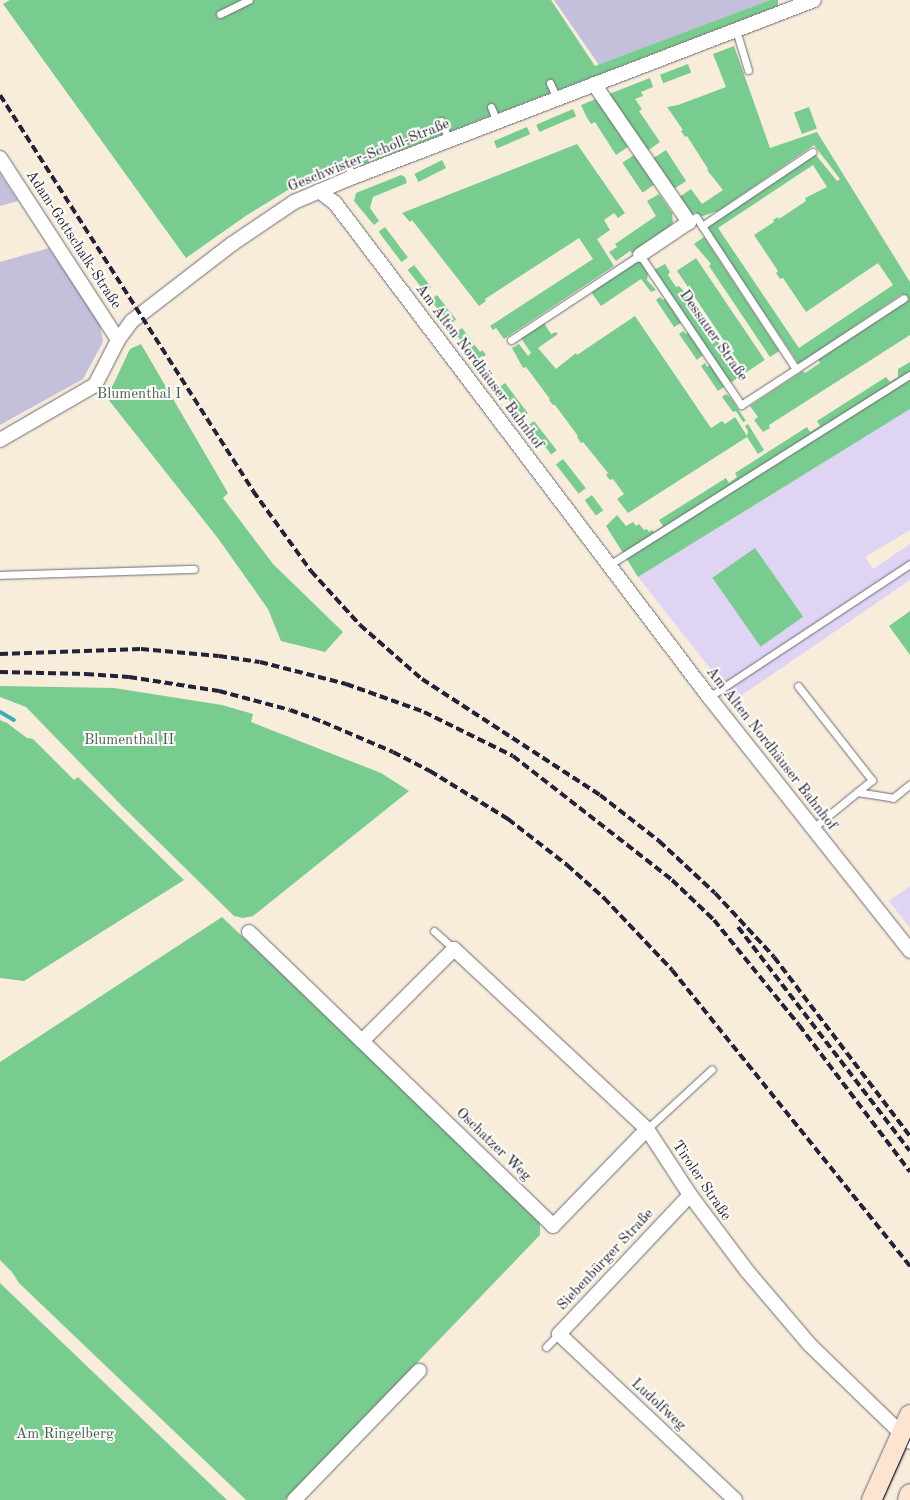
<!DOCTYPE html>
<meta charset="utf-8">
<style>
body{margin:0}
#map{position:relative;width:910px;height:1500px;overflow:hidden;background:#f8eddb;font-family:"Old Standard TT",serif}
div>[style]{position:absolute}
.built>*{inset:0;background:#e0d4f4}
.industrial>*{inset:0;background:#c4c0db}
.green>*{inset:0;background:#79cc8f;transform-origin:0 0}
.stream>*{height:4px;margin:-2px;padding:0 2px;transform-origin:2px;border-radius:2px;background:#3caeb5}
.roads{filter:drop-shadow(0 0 1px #6d6973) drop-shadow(0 0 1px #6d6973)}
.lane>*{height:7px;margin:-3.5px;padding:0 3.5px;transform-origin:3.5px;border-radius:3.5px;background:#fff}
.street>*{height:14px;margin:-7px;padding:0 7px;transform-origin:7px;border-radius:7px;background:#fff}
.secondary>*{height:20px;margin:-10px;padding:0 10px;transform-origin:10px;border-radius:10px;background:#fde4d1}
.tram>*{height:1px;margin:-0.5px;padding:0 0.5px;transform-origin:0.5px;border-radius:0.5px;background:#22223b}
.rail>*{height:4px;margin-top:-2px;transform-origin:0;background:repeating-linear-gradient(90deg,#22223b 0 8px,transparent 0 12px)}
span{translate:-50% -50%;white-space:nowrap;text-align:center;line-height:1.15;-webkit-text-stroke:4px #fdfcf7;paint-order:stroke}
.street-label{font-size:15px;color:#22223b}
.park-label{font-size:15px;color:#405e58}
</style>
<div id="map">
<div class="built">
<i style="clip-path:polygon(910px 409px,910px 530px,865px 557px,873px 569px,910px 544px,910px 580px,735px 700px,638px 577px)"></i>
<i style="clip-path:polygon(910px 886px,910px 928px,889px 901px)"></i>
</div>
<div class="industrial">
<i style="clip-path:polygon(554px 0,770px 0,599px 65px)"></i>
<i style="clip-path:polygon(0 174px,18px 201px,0 206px)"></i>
<i style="clip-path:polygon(49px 248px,100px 324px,103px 342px,83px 379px,0 425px,0 262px)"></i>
</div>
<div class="green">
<i style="clip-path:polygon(10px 0,551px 0,595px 66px,770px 0,778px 0,778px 6px,360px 166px,353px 162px,301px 182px,247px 215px,186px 258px,3px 4px)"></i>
<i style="clip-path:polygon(evenodd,734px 46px,770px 148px,817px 132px,910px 282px,910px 335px,769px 425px,770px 428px,763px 432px,754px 420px,758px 417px,750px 406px,803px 371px,805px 373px,820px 363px,818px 359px,906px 301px,902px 294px,799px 364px,706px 227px,815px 154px,837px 181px,840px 179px,814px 145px,718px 211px,700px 217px,695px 212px,690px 216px,678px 198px,691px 189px,702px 204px,723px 190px,707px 170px,708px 169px,687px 136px,685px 137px,681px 131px,683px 130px,667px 107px,678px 105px,726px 87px,713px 54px,734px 46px,813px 165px,827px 187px,805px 198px,806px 201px,779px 219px,778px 217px,773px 220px,774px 222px,754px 235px,778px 271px,776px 273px,780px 279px,783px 278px,806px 312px,878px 263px,893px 285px,799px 348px,718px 228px,813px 165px)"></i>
<i style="left:688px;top:64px;width:9px;height:30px;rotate:69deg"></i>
<i style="clip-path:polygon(650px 78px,653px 87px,641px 92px,643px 96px,635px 99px,642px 109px,639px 111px,660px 142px,647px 151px,609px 94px)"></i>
<i style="clip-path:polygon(596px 99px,628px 147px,616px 155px,595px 122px,591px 124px,586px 116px,581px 105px)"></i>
<i style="left:809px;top:107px;width:23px;height:16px;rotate:70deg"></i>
<i style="left:573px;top:109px;width:8px;height:40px;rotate:67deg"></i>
<i style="left:527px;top:127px;width:8px;height:36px;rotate:67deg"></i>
<i style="clip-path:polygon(577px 144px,625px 213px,618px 218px,614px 213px,604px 220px,610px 230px,597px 239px,614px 266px,504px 339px,496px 328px,493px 330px,490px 326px,593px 259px,579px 238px,485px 299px,486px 301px,479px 306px,412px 220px,410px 222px,402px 213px)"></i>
<i style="left:666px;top:150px;width:37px;height:17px;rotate:57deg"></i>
<i style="left:634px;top:155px;width:36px;height:14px;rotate:56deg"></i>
<i style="left:442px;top:160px;width:9px;height:31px;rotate:63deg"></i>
<i style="clip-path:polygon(401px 175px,405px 177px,407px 183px,373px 197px,370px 208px,379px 221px,374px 225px,354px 201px,356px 193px)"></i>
<i style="clip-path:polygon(659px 194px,672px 213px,673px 223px,669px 227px,632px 253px,630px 251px,616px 261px,609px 252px,617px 247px,615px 244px,656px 216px,647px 201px)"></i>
<i style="left:385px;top:227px;width:38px;height:8px;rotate:53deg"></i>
<i style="clip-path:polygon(704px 237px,779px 351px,770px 357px,709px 266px,711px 264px,694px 244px)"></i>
<i style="left:696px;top:258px;width:123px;height:23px;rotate:56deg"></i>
<i style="clip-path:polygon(639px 259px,648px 274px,647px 280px,656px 290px,651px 292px,641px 279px,601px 306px,591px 292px)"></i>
<i style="clip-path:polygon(665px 264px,670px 272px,668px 275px,676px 287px,679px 286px,682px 289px,696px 310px,694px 312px,706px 324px,703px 326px,707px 332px,710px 330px,728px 357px,725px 359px,734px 371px,736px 370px,741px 376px,730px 383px,654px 270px)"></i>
<i style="left:414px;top:265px;width:28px;height:8px;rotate:52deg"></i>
<i style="left:437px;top:295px;width:31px;height:8px;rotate:52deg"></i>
<i style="clip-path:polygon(660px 297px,663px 300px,665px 299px,681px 323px,674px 327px,656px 300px)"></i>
<i style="clip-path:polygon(635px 316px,711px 428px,722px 421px,725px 424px,735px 417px,747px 436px,748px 431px,745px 426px,748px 424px,764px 450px,758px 454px,747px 437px,628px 513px,617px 499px,624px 494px,613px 479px,610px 480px,606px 475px,608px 473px,583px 442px,581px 443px,577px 437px,578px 436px,555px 405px,553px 405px,549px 400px,550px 399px,526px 367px,523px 368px,512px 348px,519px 344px,528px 356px,531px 353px,521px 338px,544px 323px,551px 334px,556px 332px,558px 334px,538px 348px,556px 369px,576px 353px,577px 355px)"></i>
<i style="clip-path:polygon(462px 328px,480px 352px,482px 350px,486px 355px,477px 361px,455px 333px)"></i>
<i style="clip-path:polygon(683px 331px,686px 334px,688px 333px,703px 355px,697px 360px,679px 334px)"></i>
<i style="clip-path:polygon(141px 344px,228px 493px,223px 498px,273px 564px,343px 632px,325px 652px,281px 641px,268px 609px,217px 537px,104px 394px,113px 385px,130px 349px)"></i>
<i style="clip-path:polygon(910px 362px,910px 409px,638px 577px,606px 526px,617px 515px,626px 526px,633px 522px,636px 526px,639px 524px,644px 530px,647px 529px,649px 532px,652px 530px,654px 532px,663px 526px,659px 520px,726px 478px,729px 483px,737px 477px,735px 473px,807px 427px,810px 432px,820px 426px,817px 421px,886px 377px,890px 382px,898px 377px,898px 369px)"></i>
<i style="clip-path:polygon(705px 363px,707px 367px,710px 365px,724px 387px,718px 391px,701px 366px)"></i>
<i style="left:505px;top:383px;width:38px;height:7px;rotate:53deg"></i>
<i style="clip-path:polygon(726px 394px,730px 397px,746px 421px,743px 422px,736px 411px,733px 412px,722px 397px)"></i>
<i style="left:534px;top:421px;width:37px;height:7px;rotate:52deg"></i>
<i style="left:563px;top:459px;width:37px;height:9px;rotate:52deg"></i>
<i style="left:592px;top:495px;width:19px;height:9px;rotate:54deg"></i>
<i style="left:755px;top:548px;width:84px;height:52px;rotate:55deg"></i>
<i style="clip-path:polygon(910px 611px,910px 655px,889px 626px)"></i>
<i style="clip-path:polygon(0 686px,114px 688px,222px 705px,253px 714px,251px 722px,381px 773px,409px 791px,253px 916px,243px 918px,234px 916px,122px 806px,26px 707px,0 697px)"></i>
<i style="clip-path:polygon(0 720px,7px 723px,27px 738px,33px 739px,74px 780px,78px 777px,184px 880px,24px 981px,0 978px)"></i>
<i style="clip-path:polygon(222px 917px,540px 1221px,540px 1235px,285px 1500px,246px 1500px,19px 1283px,12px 1272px,0 1260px,0 1062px)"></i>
<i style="clip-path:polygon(0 1283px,227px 1500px,0 1500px)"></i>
</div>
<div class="stream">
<i style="left:0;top:712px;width:16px;rotate:30deg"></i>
</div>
<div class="roads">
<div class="lane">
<i style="left:220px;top:14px;width:32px;rotate:-26deg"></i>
<i style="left:736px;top:30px;width:42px;rotate:73.3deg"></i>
<i style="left:550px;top:83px;width:17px;rotate:66deg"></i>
<i style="left:491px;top:107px;width:16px;rotate:68deg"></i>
<i style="left:441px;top:121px;width:21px;rotate:67deg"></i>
<i style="left:348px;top:165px;width:13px;rotate:72deg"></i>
<i style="left:702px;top:226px;width:133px;rotate:-33.9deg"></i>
<i style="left:511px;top:340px;width:154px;rotate:-33.4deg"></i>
<i style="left:640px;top:255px;width:181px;rotate:56deg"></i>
<i style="left:741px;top:405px;width:66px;rotate:-33.2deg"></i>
<i style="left:796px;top:369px;width:182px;rotate:-123.3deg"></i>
<i style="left:696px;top:217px;width:9px;rotate:144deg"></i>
<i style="left:796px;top:369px;width:129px;rotate:-33.3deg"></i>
<i style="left:609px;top:565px;width:356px;rotate:-32.3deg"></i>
<i style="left:0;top:575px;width:194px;rotate:-1.8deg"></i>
<i style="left:798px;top:686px;width:120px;rotate:51.8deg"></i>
<i style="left:872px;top:780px;width:76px;rotate:140.9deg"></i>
<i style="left:709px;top:697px;width:241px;rotate:-33.5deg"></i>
<i style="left:857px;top:792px;width:36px;rotate:9deg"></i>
<i style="left:893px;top:798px;width:22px;rotate:-39deg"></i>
<i style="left:434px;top:931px;width:27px;rotate:42deg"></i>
<i style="left:647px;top:1129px;width:88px;rotate:-42.7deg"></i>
<i style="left:546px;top:1347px;width:18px;rotate:-45deg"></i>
</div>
<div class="street">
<i style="left:594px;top:84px;width:168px;rotate:55.5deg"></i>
<i style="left:689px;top:222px;width:59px;rotate:146deg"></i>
<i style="left:0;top:158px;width:217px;rotate:57deg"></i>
<i style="left:319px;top:191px;width:20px;rotate:37deg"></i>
<i style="left:335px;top:203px;width:620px;rotate:52.87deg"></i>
<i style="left:709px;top:697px;width:324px;rotate:51.6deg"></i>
<i style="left:0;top:440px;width:110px;rotate:-30.1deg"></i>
<i style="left:95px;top:385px;width:51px;rotate:-62.9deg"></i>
<i style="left:118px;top:340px;width:24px;rotate:-54deg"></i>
<i style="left:132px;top:321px;width:126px;rotate:-37.6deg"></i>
<i style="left:232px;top:244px;width:75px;rotate:-34.1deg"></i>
<i style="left:294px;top:202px;width:59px;rotate:-23.1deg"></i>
<i style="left:348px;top:179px;width:499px;rotate:-21deg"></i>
<i style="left:249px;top:932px;width:423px;rotate:44deg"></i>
<i style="left:553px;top:1226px;width:135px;rotate:-45.9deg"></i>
<i style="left:362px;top:1041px;width:130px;rotate:-45deg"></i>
<i style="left:454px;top:949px;width:264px;rotate:43deg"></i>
<i style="left:647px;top:1129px;width:79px;rotate:56.9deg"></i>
<i style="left:690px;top:1195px;width:95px;rotate:53.1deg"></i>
<i style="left:747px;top:1271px;width:97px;rotate:49.6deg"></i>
<i style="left:810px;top:1345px;width:139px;rotate:44.1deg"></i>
<i style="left:690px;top:1195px;width:191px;rotate:133.3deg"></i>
<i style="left:559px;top:1334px;width:242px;rotate:43.3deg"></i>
<i style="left:294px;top:1500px;width:180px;rotate:-45.9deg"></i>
</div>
<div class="secondary">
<i style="left:872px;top:1500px;width:93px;rotate:-65.9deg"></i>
<i style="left:908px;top:1500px;width:6px;rotate:-72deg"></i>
</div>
</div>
<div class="tram">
<i style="left:882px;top:1500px;width:69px;rotate:-66deg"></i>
</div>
<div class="rail">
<i style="left:0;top:95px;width:470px;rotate:57.4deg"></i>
<i style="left:253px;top:491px;width:99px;rotate:54.1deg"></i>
<i style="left:311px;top:571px;width:73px;rotate:47.8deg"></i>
<i style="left:360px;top:625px;width:82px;rotate:41.1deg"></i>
<i style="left:422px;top:679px;width:212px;rotate:33.1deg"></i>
<i style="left:600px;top:795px;width:75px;rotate:37.9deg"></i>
<i style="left:659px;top:841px;width:76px;rotate:42.9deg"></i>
<i style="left:715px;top:893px;width:87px;rotate:47.3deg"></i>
<i style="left:774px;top:957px;width:225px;rotate:52.8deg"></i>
<i style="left:0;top:654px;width:141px;rotate:-2deg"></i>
<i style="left:141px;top:649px;width:78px;rotate:5.1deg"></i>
<i style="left:219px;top:656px;width:41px;rotate:8.3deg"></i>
<i style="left:260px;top:662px;width:89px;rotate:14.3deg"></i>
<i style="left:346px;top:684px;width:83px;rotate:19.7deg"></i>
<i style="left:424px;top:712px;width:99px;rotate:26.3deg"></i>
<i style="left:513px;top:756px;width:202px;rotate:37.9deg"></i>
<i style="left:672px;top:880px;width:58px;rotate:43.6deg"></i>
<i style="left:714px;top:920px;width:135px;rotate:51deg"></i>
<i style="left:799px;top:1025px;width:184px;rotate:52.9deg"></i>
<i style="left:0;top:672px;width:86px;rotate:1.3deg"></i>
<i style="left:86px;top:674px;width:43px;rotate:4deg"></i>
<i style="left:129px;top:677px;width:91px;rotate:8.8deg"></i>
<i style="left:219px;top:691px;width:73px;rotate:15deg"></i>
<i style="left:290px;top:710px;width:35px;rotate:20deg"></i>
<i style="left:323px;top:722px;width:76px;rotate:23.2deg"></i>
<i style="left:393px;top:752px;width:42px;rotate:27.2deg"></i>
<i style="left:430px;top:771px;width:92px;rotate:31.6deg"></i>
<i style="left:508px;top:819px;width:75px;rotate:37.9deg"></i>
<i style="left:567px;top:865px;width:50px;rotate:41.7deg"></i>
<i style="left:604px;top:898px;width:99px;rotate:46.6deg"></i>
<i style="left:672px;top:970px;width:380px;rotate:51.2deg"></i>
<i style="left:738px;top:927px;width:282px;rotate:52.5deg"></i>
</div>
<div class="street-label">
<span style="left:369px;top:156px;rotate:-22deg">Geschwister-Scholl-Straße</span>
<span style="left:73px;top:240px;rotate:57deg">Adam-Gottschalk-Straße</span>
<span style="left:713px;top:336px;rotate:55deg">Dessauer Straße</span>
<span style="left:479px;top:367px;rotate:53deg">Am Alten Nordhäuser Bahnhof</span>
<span style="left:771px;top:749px;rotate:52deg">Am Alten Nordhäuser Bahnhof</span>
<span style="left:493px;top:1145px;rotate:44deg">Oschatzer Weg</span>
<span style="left:701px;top:1181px;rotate:56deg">Tiroler Straße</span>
<span style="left:606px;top:1260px;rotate:-47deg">Siebenbürger Straße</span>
<span style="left:658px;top:1405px;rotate:43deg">Ludolfweg</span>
</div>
<div class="park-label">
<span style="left:139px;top:395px">Blumenthal I</span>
<span style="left:129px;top:741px">Blumenthal II</span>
<span style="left:65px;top:1435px">Am Ringelberg</span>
</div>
</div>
